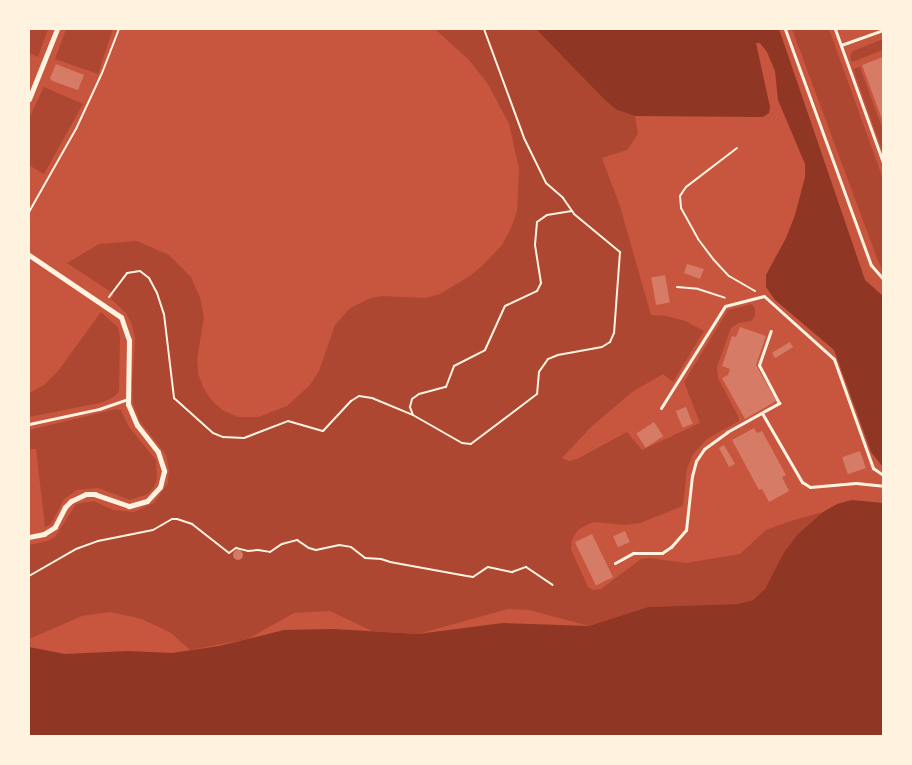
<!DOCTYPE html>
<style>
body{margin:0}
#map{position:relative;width:912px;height:765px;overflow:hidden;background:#c8553d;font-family:"Varela Round",sans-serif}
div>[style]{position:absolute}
.green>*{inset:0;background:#ae4732}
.water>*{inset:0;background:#8f3625}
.building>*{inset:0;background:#d67c66;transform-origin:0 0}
.round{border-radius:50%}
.path>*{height:2px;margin:-1px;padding:0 1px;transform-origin:1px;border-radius:1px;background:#fff3e0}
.service>*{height:3px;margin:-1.5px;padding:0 1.5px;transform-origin:1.5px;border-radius:1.5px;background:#fff3e0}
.minor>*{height:5px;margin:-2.5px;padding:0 2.5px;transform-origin:2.5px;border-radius:2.5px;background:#fff3e0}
span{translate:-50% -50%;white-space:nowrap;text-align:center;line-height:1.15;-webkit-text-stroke:5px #fff3e0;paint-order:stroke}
.frame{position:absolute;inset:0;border:30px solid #fff3e0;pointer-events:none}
</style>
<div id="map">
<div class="green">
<i style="clip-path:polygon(29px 29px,48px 29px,38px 57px,29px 53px)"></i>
<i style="clip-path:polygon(66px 29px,113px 29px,98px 74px,55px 59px)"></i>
<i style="clip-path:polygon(435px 29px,536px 29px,617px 110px,635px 116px,638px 134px,627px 150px,602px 158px,620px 206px,651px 315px,667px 316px,685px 321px,704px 331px,673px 382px,663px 374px,632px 392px,591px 427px,562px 458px,569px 461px,577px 459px,627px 432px,642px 450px,700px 423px,684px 382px,728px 310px,752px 304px,755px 309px,755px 316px,751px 321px,739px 323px,731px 328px,717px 367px,718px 378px,739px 418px,739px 421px,707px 439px,693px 454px,687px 469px,683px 506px,640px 523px,626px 525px,593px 522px,579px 529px,572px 539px,571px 549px,588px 587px,593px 590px,601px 589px,641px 559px,649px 558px,686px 563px,740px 554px,766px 530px,791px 521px,823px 512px,798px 534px,784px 552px,765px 589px,753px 600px,738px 604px,648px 607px,589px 626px,529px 610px,508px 609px,418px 634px,372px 631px,330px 611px,294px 613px,248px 639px,190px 650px,171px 633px,142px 619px,110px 612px,82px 616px,29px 639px,29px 545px,48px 541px,55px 537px,76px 504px,94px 501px,113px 510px,134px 512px,154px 503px,168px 483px,169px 469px,166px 455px,139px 420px,133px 404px,132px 384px,135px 339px,132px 325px,126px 313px,111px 299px,114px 294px,67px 263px,99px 244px,137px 241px,169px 255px,191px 277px,200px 297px,204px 317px,197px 359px,198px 373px,203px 387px,212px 401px,224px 411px,238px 417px,258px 417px,287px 406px,310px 385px,319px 371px,335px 325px,350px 308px,371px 298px,382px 296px,425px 298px,440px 294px,470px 276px,483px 265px,502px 245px,511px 228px,517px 211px,519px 168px,509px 124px,488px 84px,469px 60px)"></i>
<i style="clip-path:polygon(792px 29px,829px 29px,883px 179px,883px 271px,878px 261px)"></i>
<i style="clip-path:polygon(883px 39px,883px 50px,852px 62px,850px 56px,853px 51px)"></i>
<i style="clip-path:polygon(860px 67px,883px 130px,883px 153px,853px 69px)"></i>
<i style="clip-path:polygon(44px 87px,83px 104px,44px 174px,29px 165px,29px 118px)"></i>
<i style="clip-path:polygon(101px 312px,118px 327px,120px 337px,119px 391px,115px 396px,104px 402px,29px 417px,29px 393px,44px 385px,58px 371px)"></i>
<i style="clip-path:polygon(116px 409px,121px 410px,129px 427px,156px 460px,157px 478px,154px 487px,148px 494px,130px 500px,98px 488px,77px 490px,64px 499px,51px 524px,45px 527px,36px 449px,29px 449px,29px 430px)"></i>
</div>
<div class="water">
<i style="clip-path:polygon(536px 29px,779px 29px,865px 280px,883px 296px,883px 467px,871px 452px,834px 350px,775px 300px,766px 287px,766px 275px,786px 238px,795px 215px,805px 177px,805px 164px,778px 100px,775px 71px,767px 52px,760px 43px,756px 43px,770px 107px,769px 113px,763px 117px,635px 116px,617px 110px,604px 99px)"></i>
<i style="clip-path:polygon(852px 500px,883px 503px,883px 736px,29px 736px,29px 647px,65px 654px,128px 651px,172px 653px,219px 646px,284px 630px,333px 629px,418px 634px,503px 623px,589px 626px,648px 607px,738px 604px,753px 600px,765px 589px,784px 552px,798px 534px,823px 512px,837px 504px)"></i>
</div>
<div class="building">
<i style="clip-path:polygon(883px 57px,883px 122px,862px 65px)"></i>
<i style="clip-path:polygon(56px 64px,84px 75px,78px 90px,52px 81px,50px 78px)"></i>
<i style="clip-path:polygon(687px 264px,704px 269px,700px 279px,684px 273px)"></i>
<i style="left:665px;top:275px;width:28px;height:14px;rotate:80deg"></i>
<i style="clip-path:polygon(740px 327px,766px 336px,756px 365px,776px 401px,745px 419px,722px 378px,728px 375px,730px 369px,722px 366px,732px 336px,736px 337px)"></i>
<i style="left:790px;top:342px;width:6px;height:21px;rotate:59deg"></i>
<i style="left:686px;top:407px;width:18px;height:11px;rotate:68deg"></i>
<i style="left:654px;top:422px;width:17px;height:21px;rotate:57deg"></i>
<i style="clip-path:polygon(754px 428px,757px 433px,762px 431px,786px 475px,782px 477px,789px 491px,769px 502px,762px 489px,759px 490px,732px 440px)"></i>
<i style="clip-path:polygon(724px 445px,735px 464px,729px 467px,719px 448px)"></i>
<i style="left:860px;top:451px;width:18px;height:19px;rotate:71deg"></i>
<i style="left:625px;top:531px;width:12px;height:13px;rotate:66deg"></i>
<i style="left:592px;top:534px;width:48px;height:19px;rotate:64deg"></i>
<i class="round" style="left:233px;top:550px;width:10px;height:10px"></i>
</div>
<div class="path">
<i style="left:484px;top:29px;width:116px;rotate:69.8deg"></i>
<i style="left:524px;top:138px;width:50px;rotate:63.9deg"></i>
<i style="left:546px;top:183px;width:23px;rotate:41deg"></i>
<i style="left:563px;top:198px;width:19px;rotate:55deg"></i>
<i style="left:574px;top:214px;width:60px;rotate:39.6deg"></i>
<i style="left:620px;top:252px;width:81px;rotate:94.2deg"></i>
<i style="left:614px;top:333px;width:10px;rotate:114deg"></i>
<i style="left:610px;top:342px;width:9px;rotate:148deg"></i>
<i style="left:602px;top:347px;width:45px;rotate:169.7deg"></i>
<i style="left:558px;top:355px;width:11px;rotate:158deg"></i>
<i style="left:548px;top:359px;width:16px;rotate:125deg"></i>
<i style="left:539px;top:372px;width:22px;rotate:95deg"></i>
<i style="left:537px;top:394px;width:83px;rotate:142.9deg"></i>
<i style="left:471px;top:444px;width:9px;rotate:-174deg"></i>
<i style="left:462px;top:443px;width:56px;rotate:-150.3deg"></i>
<i style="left:413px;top:415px;width:9px;rotate:-111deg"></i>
<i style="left:410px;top:407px;width:8px;rotate:-76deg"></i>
<i style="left:412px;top:399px;width:9px;rotate:-36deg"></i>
<i style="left:419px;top:394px;width:28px;rotate:-15deg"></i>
<i style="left:446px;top:387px;width:22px;rotate:-69deg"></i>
<i style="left:454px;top:366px;width:35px;rotate:-27deg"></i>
<i style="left:485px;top:350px;width:48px;rotate:-65.6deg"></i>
<i style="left:505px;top:306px;width:35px;rotate:-25deg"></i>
<i style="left:537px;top:291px;width:9px;rotate:-63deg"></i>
<i style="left:541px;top:283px;width:38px;rotate:-99deg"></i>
<i style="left:535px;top:245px;width:23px;rotate:-85deg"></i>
<i style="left:537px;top:222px;width:12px;rotate:-35deg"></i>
<i style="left:547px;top:215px;width:25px;rotate:-9deg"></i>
<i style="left:737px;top:148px;width:64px;rotate:142.6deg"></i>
<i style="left:686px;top:187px;width:11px;rotate:124deg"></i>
<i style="left:680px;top:196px;width:12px;rotate:85deg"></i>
<i style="left:681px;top:208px;width:35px;rotate:61deg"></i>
<i style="left:698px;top:239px;width:25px;rotate:53deg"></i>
<i style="left:713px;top:259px;width:23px;rotate:47deg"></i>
<i style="left:729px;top:276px;width:30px;rotate:30deg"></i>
<i style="left:29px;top:212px;width:95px;rotate:-60.5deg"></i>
<i style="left:76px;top:129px;width:62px;rotate:-65.1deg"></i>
<i style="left:102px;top:73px;width:47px;rotate:-68.9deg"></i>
<i style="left:677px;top:287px;width:21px;rotate:5deg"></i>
<i style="left:698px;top:289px;width:28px;rotate:18deg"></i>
<i style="left:109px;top:297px;width:30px;rotate:-53deg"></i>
<i style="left:127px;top:273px;width:13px;rotate:-9deg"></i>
<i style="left:140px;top:271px;width:11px;rotate:38deg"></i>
<i style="left:149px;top:278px;width:17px;rotate:62deg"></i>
<i style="left:157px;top:293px;width:22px;rotate:72deg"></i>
<i style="left:164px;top:314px;width:85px;rotate:83.2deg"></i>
<i style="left:174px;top:398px;width:52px;rotate:41.9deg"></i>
<i style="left:213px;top:433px;width:11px;rotate:22deg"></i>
<i style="left:223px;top:437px;width:21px;rotate:3deg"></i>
<i style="left:244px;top:438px;width:47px;rotate:-21.1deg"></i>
<i style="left:288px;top:421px;width:36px;rotate:16deg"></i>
<i style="left:323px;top:431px;width:41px;rotate:-47deg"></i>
<i style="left:351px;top:401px;width:9px;rotate:-32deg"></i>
<i style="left:359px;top:396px;width:13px;rotate:9deg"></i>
<i style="left:372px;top:398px;width:44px;rotate:22.5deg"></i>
<i style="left:29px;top:576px;width:54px;rotate:-29.9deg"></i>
<i style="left:76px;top:549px;width:23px;rotate:-20deg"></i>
<i style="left:98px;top:541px;width:56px;rotate:-11.3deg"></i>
<i style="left:153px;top:530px;width:22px;rotate:-30deg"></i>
<i style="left:172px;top:519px;width:5px"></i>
<i style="left:177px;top:519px;width:16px;rotate:18deg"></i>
<i style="left:192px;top:524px;width:47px;rotate:38.1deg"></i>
<i style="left:229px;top:553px;width:9px;rotate:-36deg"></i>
<i style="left:236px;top:548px;width:12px;rotate:14deg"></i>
<i style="left:248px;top:551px;width:10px;rotate:-6deg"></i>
<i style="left:258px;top:550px;width:12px;rotate:9deg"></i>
<i style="left:270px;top:552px;width:14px;rotate:-34deg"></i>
<i style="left:282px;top:544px;width:16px;rotate:-15deg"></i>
<i style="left:297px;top:540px;width:14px;rotate:34deg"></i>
<i style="left:309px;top:548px;width:7px;rotate:16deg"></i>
<i style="left:316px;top:550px;width:24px;rotate:-12deg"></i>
<i style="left:339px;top:545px;width:12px;rotate:9deg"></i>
<i style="left:351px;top:547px;width:18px;rotate:38deg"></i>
<i style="left:365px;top:558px;width:16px;rotate:4deg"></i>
<i style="left:381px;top:559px;width:9px;rotate:18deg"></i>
<i style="left:390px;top:562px;width:78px;rotate:10.3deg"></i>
<i style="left:467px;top:576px;width:6px;rotate:9deg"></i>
<i style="left:473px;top:577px;width:18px;rotate:-34deg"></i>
<i style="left:488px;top:567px;width:25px;rotate:12deg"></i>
<i style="left:512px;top:572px;width:15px;rotate:-20deg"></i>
<i style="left:526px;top:567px;width:32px;rotate:34deg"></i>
</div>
<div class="service">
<i style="left:785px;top:29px;width:251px;rotate:70deg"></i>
<i style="left:871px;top:265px;width:18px;rotate:49deg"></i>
<i style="left:835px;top:29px;width:141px;rotate:70.2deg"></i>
<i style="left:841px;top:45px;width:45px;rotate:-19.7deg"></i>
<i style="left:661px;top:408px;width:120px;rotate:-57.9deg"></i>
<i style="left:725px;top:306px;width:40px;rotate:-14.4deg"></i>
<i style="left:764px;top:296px;width:94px;rotate:42deg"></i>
<i style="left:834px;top:359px;width:116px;rotate:70.3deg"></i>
<i style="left:873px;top:468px;width:12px;rotate:35deg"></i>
<i style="left:762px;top:413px;width:80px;rotate:59.9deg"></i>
<i style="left:802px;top:482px;width:9px;rotate:32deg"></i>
<i style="left:810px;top:487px;width:46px;rotate:-5deg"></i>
<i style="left:856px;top:483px;width:27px;rotate:6deg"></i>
<i style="left:29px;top:424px;width:72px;rotate:-12.1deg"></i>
<i style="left:99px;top:409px;width:31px;rotate:-19deg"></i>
<i style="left:615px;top:563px;width:21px;rotate:-29deg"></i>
<i style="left:633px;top:553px;width:29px"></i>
<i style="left:662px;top:553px;width:11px;rotate:-34deg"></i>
<i style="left:671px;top:547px;width:23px;rotate:-49deg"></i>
<i style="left:686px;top:530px;width:54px;rotate:-83.7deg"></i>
<i style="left:692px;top:476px;width:16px;rotate:-75deg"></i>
<i style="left:696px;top:461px;width:14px;rotate:-56deg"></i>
<i style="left:704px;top:449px;width:29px;rotate:-36deg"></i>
<i style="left:727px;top:432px;width:60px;rotate:-29.1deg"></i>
<i style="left:779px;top:403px;width:43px;rotate:-117.8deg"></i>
<i style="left:759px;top:365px;width:36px;rotate:-71deg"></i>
</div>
<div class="minor">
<i style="left:29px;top:99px;width:75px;rotate:-68.2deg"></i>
<i style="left:29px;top:255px;width:111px;rotate:34deg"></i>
<i style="left:121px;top:317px;width:24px;rotate:71deg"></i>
<i style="left:129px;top:340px;width:64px;rotate:90.9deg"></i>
<i style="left:128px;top:404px;width:23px;rotate:67deg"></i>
<i style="left:137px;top:425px;width:34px;rotate:52deg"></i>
<i style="left:158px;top:452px;width:20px;rotate:72deg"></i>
<i style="left:164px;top:471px;width:16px;rotate:104deg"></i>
<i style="left:160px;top:487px;width:19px;rotate:133deg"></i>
<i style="left:147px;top:501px;width:19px;rotate:164deg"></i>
<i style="left:129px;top:506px;width:36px;rotate:-161deg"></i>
<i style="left:95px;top:494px;width:9px;rotate:180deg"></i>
<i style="left:86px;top:494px;width:17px;rotate:155deg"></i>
<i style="left:71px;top:501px;width:8px;rotate:135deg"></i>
<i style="left:65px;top:507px;width:22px;rotate:117deg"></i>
<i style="left:55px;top:527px;width:13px;rotate:148deg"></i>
<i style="left:44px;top:534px;width:15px;rotate:169deg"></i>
</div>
<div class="frame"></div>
</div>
